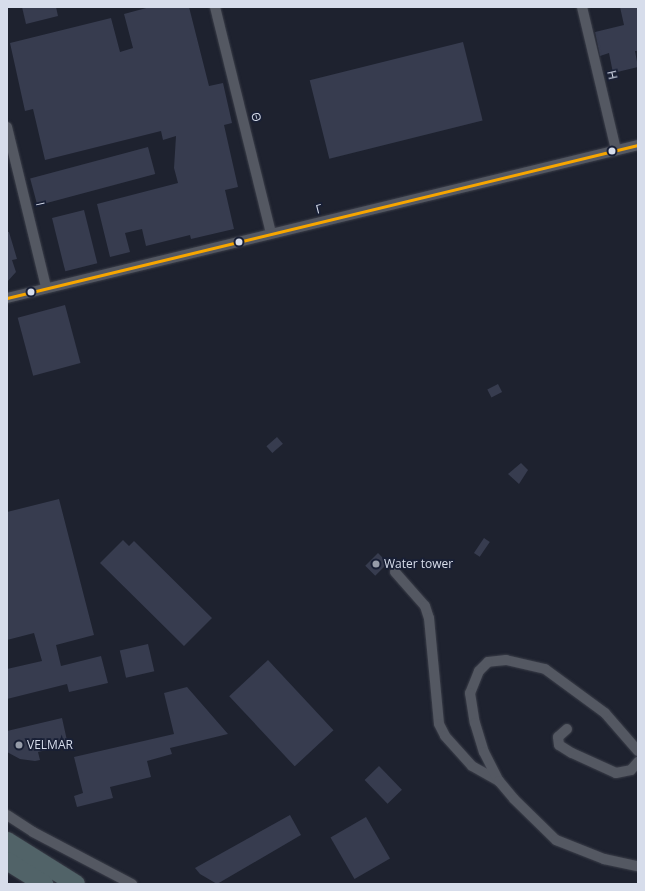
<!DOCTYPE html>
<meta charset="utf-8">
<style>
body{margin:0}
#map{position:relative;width:645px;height:891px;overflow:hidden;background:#1e222f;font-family:"Open Sans",sans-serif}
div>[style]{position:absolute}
.building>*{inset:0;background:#373c4f;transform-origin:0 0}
.roads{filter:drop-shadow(0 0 1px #3b3e49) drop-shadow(0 0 1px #3b3e49)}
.minor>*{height:10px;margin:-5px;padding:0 5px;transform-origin:5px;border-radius:5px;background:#545862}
.motorway>*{height:18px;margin:-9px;padding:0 9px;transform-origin:9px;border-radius:9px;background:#516368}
.bus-1>*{height:3px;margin:-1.5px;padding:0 1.5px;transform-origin:1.5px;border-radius:1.5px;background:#f7a600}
.dots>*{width:11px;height:11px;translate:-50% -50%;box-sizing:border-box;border:2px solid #181f35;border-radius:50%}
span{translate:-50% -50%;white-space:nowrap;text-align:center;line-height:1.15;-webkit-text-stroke:3.5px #181f35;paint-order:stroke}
.street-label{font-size:12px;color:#d7ddeb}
.poi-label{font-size:12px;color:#d7ddeb}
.left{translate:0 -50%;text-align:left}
.frame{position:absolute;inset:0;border:8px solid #d7ddeb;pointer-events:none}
</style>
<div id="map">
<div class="building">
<i style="clip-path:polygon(22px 7px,56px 7px,58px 16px,26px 24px)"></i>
<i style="clip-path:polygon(150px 7px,189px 7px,209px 86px,223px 83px,232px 123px,224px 125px,238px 187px,225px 190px,234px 229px,191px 239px,190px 235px,146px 246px,142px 229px,125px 233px,130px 252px,110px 257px,97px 204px,178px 183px,174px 168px,176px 136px,163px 140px,161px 131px,45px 160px,33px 109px,25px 111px,10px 43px,111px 18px,120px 52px,133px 48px,124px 14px)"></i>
<i style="clip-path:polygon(620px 7px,638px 7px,638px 51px,635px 51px,638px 67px,613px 73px,609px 53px,600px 56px,595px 32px,624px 25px)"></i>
<i style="left:463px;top:42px;width:81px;height:158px;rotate:76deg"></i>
<i style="left:148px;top:147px;width:28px;height:122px;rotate:75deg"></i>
<i style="left:84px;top:210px;width:55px;height:33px;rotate:76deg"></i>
<i style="clip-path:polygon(7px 232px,9px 232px,17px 259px,12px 260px,16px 272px,7px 282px)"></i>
<i style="left:65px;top:305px;width:60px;height:49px;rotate:75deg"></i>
<i style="left:498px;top:384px;width:9px;height:12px;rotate:63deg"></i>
<i style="left:277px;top:437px;width:9px;height:14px;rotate:49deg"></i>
<i style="clip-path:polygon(521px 463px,528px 470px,519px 484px,508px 474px)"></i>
<i style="clip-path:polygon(59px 499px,94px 635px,56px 645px,61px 666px,101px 656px,108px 683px,69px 692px,67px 684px,7px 699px,7px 669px,42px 661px,34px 633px,7px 640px,7px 512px)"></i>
<i style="left:484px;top:538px;width:7px;height:18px;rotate:34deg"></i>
<i style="clip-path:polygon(123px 540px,129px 546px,134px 541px,212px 618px,184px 646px,100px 563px)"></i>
<i style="left:378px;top:553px;width:14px;height:18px;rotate:45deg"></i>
<i style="left:148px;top:644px;width:28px;height:29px;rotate:77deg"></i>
<i style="left:268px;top:660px;width:96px;height:53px;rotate:47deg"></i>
<i style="clip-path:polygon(187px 687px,228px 734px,170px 748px,172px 754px,147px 761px,151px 777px,110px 787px,113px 798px,77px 807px,74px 796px,83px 793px,74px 757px,174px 734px,164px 693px)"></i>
<i style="clip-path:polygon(62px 718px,68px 745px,38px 752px,40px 760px,35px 761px,20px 759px,7px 752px,7px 731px)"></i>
<i style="left:379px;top:766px;width:33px;height:20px;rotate:46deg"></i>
<i style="clip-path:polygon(290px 815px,301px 835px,217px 884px,200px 874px,195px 868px)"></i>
<i style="left:366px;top:817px;width:48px;height:41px;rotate:60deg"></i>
</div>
<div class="roads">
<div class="minor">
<i style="left:215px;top:7px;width:233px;rotate:76.1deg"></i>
<i style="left:582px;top:7px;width:147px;rotate:76.6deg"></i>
<i style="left:7px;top:127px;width:165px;rotate:76.3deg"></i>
<i style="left:7px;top:298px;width:649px;rotate:-13.63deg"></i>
<i style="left:395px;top:572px;width:45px;rotate:48.6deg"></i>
<i style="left:425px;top:606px;width:13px;rotate:72deg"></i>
<i style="left:429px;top:618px;width:106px;rotate:84.6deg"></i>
<i style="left:439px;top:724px;width:13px;rotate:63deg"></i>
<i style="left:445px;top:736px;width:40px;rotate:48deg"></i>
<i style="left:472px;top:766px;width:31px;rotate:29deg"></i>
<i style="left:567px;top:729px;width:12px;rotate:138deg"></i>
<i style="left:558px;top:737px;width:8px;rotate:83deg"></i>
<i style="left:559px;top:745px;width:15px;rotate:32deg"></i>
<i style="left:572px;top:753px;width:48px;rotate:24.4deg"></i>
<i style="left:616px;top:773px;width:15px;rotate:-11deg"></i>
<i style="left:631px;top:770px;width:11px;rotate:-49deg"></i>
<i style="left:638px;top:751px;width:50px;rotate:-131deg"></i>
<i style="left:605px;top:713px;width:74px;rotate:-143.7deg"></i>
<i style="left:545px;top:669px;width:40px;rotate:-167deg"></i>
<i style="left:506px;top:660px;width:18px;rotate:174deg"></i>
<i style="left:488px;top:662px;width:13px;rotate:135deg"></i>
<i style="left:479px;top:671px;width:24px;rotate:112deg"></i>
<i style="left:470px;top:693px;width:30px;rotate:81deg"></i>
<i style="left:475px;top:723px;width:30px;rotate:73deg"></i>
<i style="left:484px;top:752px;width:33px;rotate:63deg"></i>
<i style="left:499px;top:781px;width:23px;rotate:50deg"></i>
<i style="left:514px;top:799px;width:59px;rotate:44.3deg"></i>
<i style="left:556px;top:840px;width:52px;rotate:21.6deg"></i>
<i style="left:604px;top:859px;width:35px;rotate:12deg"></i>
<i style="left:7px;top:815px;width:31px;rotate:33deg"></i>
<i style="left:33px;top:832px;width:112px;rotate:27.7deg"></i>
</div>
<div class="motorway">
<i style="left:7px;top:841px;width:81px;rotate:31.9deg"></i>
<i style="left:7px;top:861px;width:44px;rotate:31.9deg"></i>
</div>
</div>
<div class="bus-1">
<i style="left:7px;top:298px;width:649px;rotate:-13.63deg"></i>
</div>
<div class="dots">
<i style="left:612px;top:151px;background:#d7ddeb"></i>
<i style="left:239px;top:242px;background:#d7ddeb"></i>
<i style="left:31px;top:292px;background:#d7ddeb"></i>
<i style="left:376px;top:564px;background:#969ca9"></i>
<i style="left:19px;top:745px;background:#969ca9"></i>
</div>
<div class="street-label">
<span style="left:612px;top:75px;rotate:77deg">Η</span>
<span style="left:256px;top:117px;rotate:76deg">Θ</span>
<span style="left:40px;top:204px;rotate:77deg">Ι</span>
<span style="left:319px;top:209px;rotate:-14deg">Γ</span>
</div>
<div class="poi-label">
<span class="left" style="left:384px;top:564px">Water tower</span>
<span class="left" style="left:27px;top:745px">VELMAR</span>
</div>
<div class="frame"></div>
</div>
